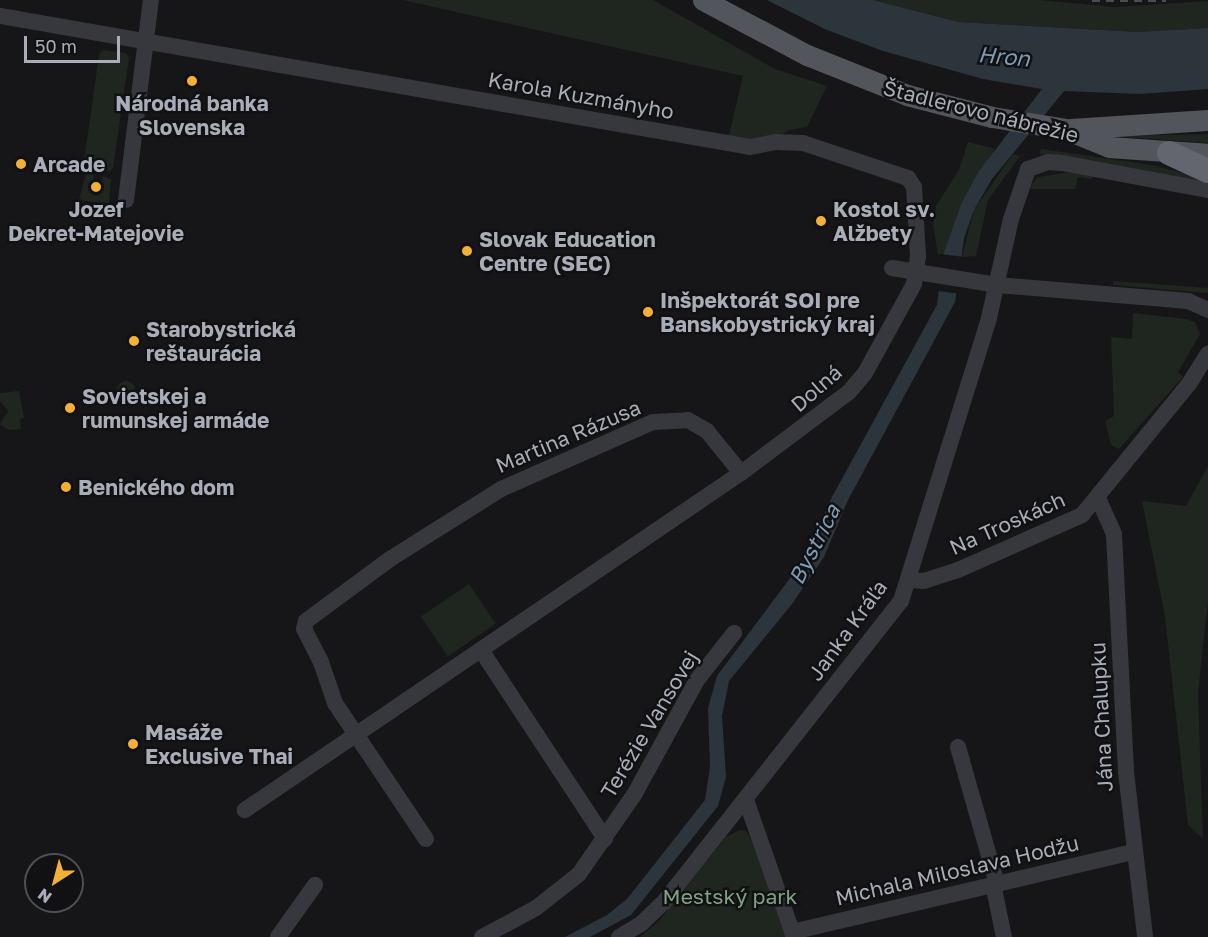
<!DOCTYPE html>
<meta charset="utf-8">
<style>
body{margin:0}
#map{position:relative;width:1208px;height:937px;overflow:hidden;background:#161618;font-family:"Golos Text",sans-serif}
div>[style]{position:absolute}
.green>*{inset:0;background:#1e261f;transform-origin:0 0}
.round{border-radius:50%}
.water>*{inset:0;background:#2c353c}
.pier>*{inset:0;background:#161618;transform-origin:0 0}
.minor>*{height:16px;margin:-8px;padding:0 8px;transform-origin:8px;border-radius:8px;background:#37383d}
.major>*{height:21px;margin:-10.5px;padding:0 10.5px;transform-origin:10.5px;border-radius:10.5px;background:#53555c}
.highway>*{height:24px;margin:-12px;padding:0 12px;transform-origin:12px;border-radius:12px;background:#63666e}
.rail>*{height:4px;margin-top:-2px;transform-origin:0;background:repeating-linear-gradient(90deg,#4a4c52 0 8px,transparent 0 14px)}
.dots>*{width:16px;height:16px;translate:-50% -50%;box-sizing:border-box;border:3px solid #111113;border-radius:50%}
span{translate:-50% -50%;white-space:nowrap;text-align:center;line-height:1.15;-webkit-text-stroke:5px #111113;paint-order:stroke}
.street-label{font-size:21px;color:#a8adb8}
.poi-label{font-size:21px;color:#a8adb8;font-weight:700}
.left{translate:0 -50%;text-align:left}
.park-label{font-size:21px;color:#7fa381}
.water-label{font-size:22px;color:#7f9bb3;font-style:italic}
.north{position:absolute;left:24px;top:853px;width:60px;height:60px;box-sizing:border-box;background:#111113;border:2px solid #4d4f55;border-radius:50%;rotate:216deg;font-size:16px;font-weight:700;line-height:24px;text-align:center;color:#a8adb8}
.north::after{content:'';display:block;margin:auto;width:21px;height:27px;background:#f2b134;clip-path:polygon(50% 0,100% 100%,50% 72%,0 100%)}
.scale{position:absolute;left:24px;top:36px;width:96px;height:27px;box-sizing:border-box;border:3px solid #a8adb8;border-top:0;padding-left:8px;font-size:18px;line-height:21px;white-space:nowrap;color:#a8adb8;-webkit-text-stroke:4px #111113;paint-order:stroke}
</style>
<div id="map">
<div class="green">
<i style="clip-path:polygon(403px 0,653px 0,775px 69px,827px 86px,807px 127px,789px 130px,766px 145px,728px 139px,743px 76px)"></i>
<i style="clip-path:polygon(873px 0,1039px 0,1115px 7px,1208px 1px,1208px 28px,1137px 32px,958px 22px)"></i>
<i style="clip-path:polygon(103px 50px,126px 53px,129px 58px,113px 168px,110px 171px,87px 167px,84px 162px,99px 54px)"></i>
<i style="clip-path:polygon(1208px 134px,1208px 143px,1112px 136px,1163px 135px)"></i>
<i style="clip-path:polygon(968px 142px,995px 149px,961px 204px,943px 255px,938px 254px,933px 225px,936px 206px,959px 170px)"></i>
<i style="clip-path:polygon(1041px 149px,1152px 165px,1200px 177px,1199px 181px,1040px 154px)"></i>
<i style="clip-path:polygon(1013px 154px,1020px 156px,988px 200px,976px 256px,962px 257px,974px 210px)"></i>
<i style="clip-path:polygon(1070px 172px,1093px 174px,1092px 179px,1078px 177px,1075px 189px,1028px 189px,1038px 177px)"></i>
<i style="clip-path:polygon(86px 174px,94px 174px,92px 187px,101px 188px,103px 176px,111px 179px,109px 204px,79px 200px)"></i>
<i style="clip-path:polygon(1113px 281px,1208px 288px,1208px 293px,1113px 285px)"></i>
<i style="clip-path:polygon(1133px 313px,1186px 319px,1195px 322px,1200px 334px,1178px 372px,1183px 377px,1119px 449px,1111px 445px,1105px 421px,1114px 416px,1111px 337px,1132px 339px)"></i>
<i class="round" style="left:117px;top:381px;width:18px;height:18px"></i>
<i style="clip-path:polygon(19px 391px,24px 418px,20px 419px,21px 429px,8px 430px,0 424px,8px 411px,0 401px,0 393px)"></i>
<i style="clip-path:polygon(1208px 466px,1208px 602px,1198px 692px,1203px 839px,1188px 825px,1165px 616px,1142px 501px,1186px 506px)"></i>
<i style="left:469px;top:584px;width:48px;height:58px;rotate:56deg"></i>
<i style="clip-path:polygon(740px 830px,746px 831px,755px 847px,786px 937px,640px 937px,658px 922px,726px 837px)"></i>
</div>
<div class="water">
<i style="clip-path:polygon(767px 0,873px 0,958px 22px,1137px 32px,1208px 28px,1208px 89px,1140px 94px,1064px 91px,992px 179px,974px 210px,964px 238px,955px 302px,848px 500px,824px 557px,792px 604px,729px 681px,722px 716px,726px 777px,718px 806px,631px 915px,590px 937px,565px 937px,607px 915px,627px 899px,705px 800px,710px 767px,708px 708px,717px 676px,802px 562px,832px 497px,937px 305px,943px 255px,961px 204px,979px 171px,1042px 89px,983px 79px,883px 51px,827px 30px)"></i>
</div>
<div class="pier">
<i style="left:940px;top:254px;width:23px;height:37px;rotate:7deg"></i>
</div>
<div class="minor">
<i style="left:0;top:16px;width:761px;rotate:9.91deg"></i>
<i style="left:750px;top:147px;width:25px;rotate:-11deg"></i>
<i style="left:775px;top:142px;width:28px;rotate:2deg"></i>
<i style="left:803px;top:143px;width:111px;rotate:18.4deg"></i>
<i style="left:908px;top:178px;width:11px;rotate:56deg"></i>
<i style="left:914px;top:187px;width:69px;rotate:86.7deg"></i>
<i style="left:918px;top:256px;width:28px;rotate:98deg"></i>
<i style="left:914px;top:284px;width:102px;rotate:118.8deg"></i>
<i style="left:865px;top:373px;width:25px;rotate:130deg"></i>
<i style="left:849px;top:392px;width:135px;rotate:143.1deg"></i>
<i style="left:741px;top:473px;width:600px;rotate:145.81deg"></i>
<i style="left:126px;top:200px;width:202px;rotate:-82.9deg"></i>
<i style="left:892px;top:268px;width:106px;rotate:9.2deg"></i>
<i style="left:997px;top:285px;width:192px;rotate:4.8deg"></i>
<i style="left:1188px;top:301px;width:22px;rotate:24deg"></i>
<i style="left:1098px;top:498px;width:39px;rotate:66deg"></i>
<i style="left:1114px;top:534px;width:238px;rotate:87.1deg"></i>
<i style="left:1126px;top:772px;width:166px;rotate:83.4deg"></i>
<i style="left:909px;top:580px;width:15px;rotate:4deg"></i>
<i style="left:924px;top:581px;width:36px;rotate:-18deg"></i>
<i style="left:958px;top:570px;width:136px;rotate:-23.9deg"></i>
<i style="left:1082px;top:515px;width:169px;rotate:-50.8deg"></i>
<i style="left:1189px;top:384px;width:36px;rotate:-58deg"></i>
<i style="left:481px;top:650px;width:226px;rotate:56.7deg"></i>
<i style="left:958px;top:747px;width:142px;rotate:74.1deg"></i>
<i style="left:746px;top:800px;width:145px;rotate:70.7deg"></i>
<i style="left:426px;top:839px;width:164px;rotate:-123.8deg"></i>
<i style="left:335px;top:703px;width:43px;rotate:-108.9deg"></i>
<i style="left:321px;top:662px;width:37px;rotate:-117deg"></i>
<i style="left:304px;top:629px;width:8px;rotate:-76deg"></i>
<i style="left:306px;top:621px;width:104px;rotate:-36.4deg"></i>
<i style="left:390px;top:559px;width:131px;rotate:-32.2deg"></i>
<i style="left:501px;top:489px;width:166px;rotate:-23.8deg"></i>
<i style="left:653px;top:422px;width:35px;rotate:-3deg"></i>
<i style="left:688px;top:420px;width:22px;rotate:30deg"></i>
<i style="left:707px;top:431px;width:54px;rotate:51deg"></i>
<i style="left:993px;top:884px;width:54px;rotate:78.3deg"></i>
<i style="left:792px;top:932px;width:350px;rotate:-13.2deg"></i>
<i style="left:278px;top:937px;width:64px;rotate:-54.6deg"></i>
<i style="left:482px;top:937px;width:61px;rotate:-28.2deg"></i>
<i style="left:536px;top:908px;width:55px;rotate:-38.3deg"></i>
<i style="left:579px;top:874px;width:96px;rotate:-55.2deg"></i>
<i style="left:634px;top:795px;width:131px;rotate:-61.3deg"></i>
<i style="left:697px;top:680px;width:60px;rotate:-51.8deg"></i>
<i style="left:619px;top:937px;width:26px;rotate:-31deg"></i>
<i style="left:641px;top:924px;width:32px;rotate:-44deg"></i>
<i style="left:664px;top:902px;width:383px;rotate:-51.8deg"></i>
<i style="left:901px;top:601px;width:296px;rotate:-72.7deg"></i>
<i style="left:989px;top:318px;width:101px;rotate:-77.5deg"></i>
<i style="left:1011px;top:219px;width:53px;rotate:-71.2deg"></i>
<i style="left:1028px;top:169px;width:21px;rotate:-19deg"></i>
<i style="left:1048px;top:162px;width:14px;rotate:4deg"></i>
<i style="left:1062px;top:163px;width:148px;rotate:10.5deg"></i>
</div>
<div class="major">
<i style="left:703px;top:0;width:118px;rotate:27.9deg"></i>
<i style="left:807px;top:55px;width:108px;rotate:21.8deg"></i>
<i style="left:907px;top:95px;width:88px;rotate:14.5deg"></i>
<i style="left:992px;top:117px;width:74px;rotate:9.3deg"></i>
<i style="left:1065px;top:129px;width:48px;rotate:22.2deg"></i>
<i style="left:1109px;top:147px;width:99px;rotate:4deg"></i>
<i style="left:1071px;top:129px;width:137px;rotate:-3.8deg"></i>
</div>
<div class="highway">
<i style="left:1169px;top:153px;width:43px;rotate:24.8deg"></i>
</div>
<div class="rail">
<i style="left:1092px;top:0;width:74px"></i>
</div>
<div class="dots">
<i style="left:192px;top:81px;background:#f2b134"></i>
<i style="left:21px;top:164px;background:#f2b134"></i>
<i style="left:96px;top:187px;background:#f2b134"></i>
<i style="left:821px;top:221px;background:#f2b134"></i>
<i style="left:467px;top:251px;background:#f2b134"></i>
<i style="left:648px;top:312px;background:#f2b134"></i>
<i style="left:134px;top:341px;background:#f2b134"></i>
<i style="left:70px;top:408px;background:#f2b134"></i>
<i style="left:66px;top:487px;background:#f2b134"></i>
<i style="left:133px;top:744px;background:#f2b134"></i>
</div>
<div class="street-label">
<span style="left:581px;top:95px;rotate:10deg">Karola Kuzmányho</span>
<span style="left:981px;top:111px;rotate:14deg">Štadlerovo nábrežie</span>
<span style="left:816px;top:388px;rotate:-41deg">Dolná</span>
<span style="left:568px;top:436px;rotate:-23deg">Martina Rázusa</span>
<span style="left:1007px;top:523px;rotate:-24deg">Na Troskách</span>
<span style="left:847px;top:630px;rotate:-54deg">Janka Kráľa</span>
<span style="left:1101px;top:717px;rotate:-93deg">Jána Chalupku</span>
<span style="left:649px;top:724px;rotate:-59deg">Terézie Vansovej</span>
<span style="left:957px;top:870px;rotate:-13deg">Michala Miloslava Hodžu</span>
</div>
<div class="poi-label">
<span style="left:192px;top:115px">Národná banka<br>Slovenska</span>
<span class="left" style="left:33px;top:164px">Arcade</span>
<span style="left:96px;top:221px">Jozef<br>Dekret-Matejovie</span>
<span class="left" style="left:833px;top:221px">Kostol sv.<br>Alžbety</span>
<span class="left" style="left:479px;top:251px">Slovak Education<br>Centre (SEC)</span>
<span class="left" style="left:660px;top:312px">Inšpektorát SOI pre<br>Banskobystrický kraj</span>
<span class="left" style="left:146px;top:341px">Starobystrická<br>reštaurácia</span>
<span class="left" style="left:82px;top:408px">Sovietskej a<br>rumunskej armáde</span>
<span class="left" style="left:78px;top:487px">Benického dom</span>
<span class="left" style="left:145px;top:744px">Masáže<br>Exclusive Thai</span>
</div>
<div class="park-label">
<span style="left:730px;top:896px">Mestský park</span>
</div>
<div class="water-label">
<span style="left:1004px;top:56px;rotate:5deg">Hron</span>
<span style="left:814px;top:544px;rotate:-63deg">Bystrica</span>
</div>
<div class="north">N</div>
<div class="scale">50 m</div>
</div>
